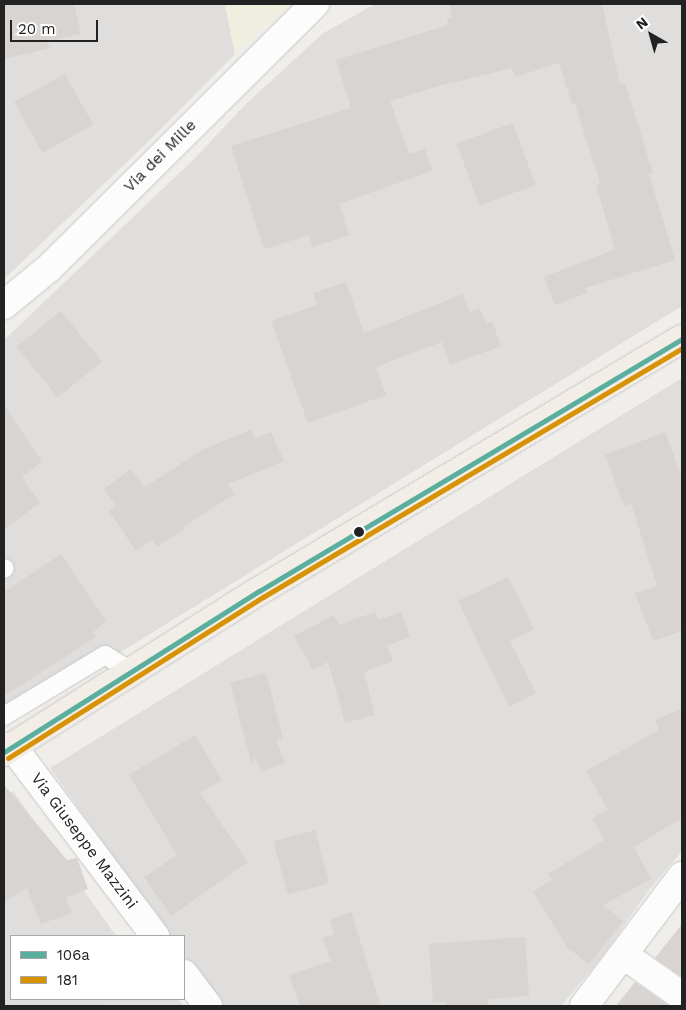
<!DOCTYPE html>
<style>
body{margin:0}
#map{position:relative;width:686px;height:1010px;overflow:hidden;background:#f0eeeb;font-family:"Work Sans",sans-serif}
div>[style]{position:absolute}
.residential>*{inset:0;background:#dfdedc}
.farmland>*{inset:0;background:#efefdf}
.parking>*{inset:0;background:#e0dfde}
.building>*{inset:0;background:#d7d4d2;transform-origin:0 0}
.roads{filter:drop-shadow(0 0 1px #c9c8c7) drop-shadow(0 0 1px #c9c8c7)}
.service>*{height:18px;margin:-9px;padding:0 9px;transform-origin:9px;border-radius:9px;background:#fdfcfc}
.minor>*{height:28px;margin:-14px;padding:0 14px;transform-origin:14px;border-radius:14px;background:#fdfcfc}
.tertiary>*{height:28px;margin:-14px;padding:0 14px;transform-origin:14px;border-radius:14px;background:#fdfcfc}
.primary>*{height:28px;margin:-14px;padding:0 14px;transform-origin:14px;border-radius:14px;background:#f3ede7}
.bus-1>*{height:5px;margin:-2.5px;padding:0 2.5px;transform-origin:2.5px;border-radius:2.5px;background:#59ae9e}
.bus-2>*{height:5px;margin:-2.5px;padding:0 2.5px;transform-origin:2.5px;border-radius:2.5px;background:#d79205}
.dots>*{width:14px;height:14px;translate:-50% -50%;box-sizing:border-box;border:2px solid #fff;border-radius:50%}
span{translate:-50% -50%;white-space:nowrap;text-align:center;line-height:1.15;-webkit-text-stroke:4px #fff;paint-order:stroke}
.street-label{font-size:16px;color:#222}
.frame{position:absolute;inset:0;border:5px solid #222;pointer-events:none}
.legend{position:absolute;left:10px;top:935px;width:175px;height:65px;box-sizing:border-box;background:#fff;border:1px solid #a7a7a7;margin:0;padding:6px 9px;list-style:none;font-size:15px;color:#222}
.legend li{display:flex;align-items:center;gap:10px;height:25px}
.legend b{width:25px;border:1px solid #a7a7a7}
.north{position:absolute;left:626px;top:10px;width:50px;height:50px;-webkit-text-stroke:4px #fff;paint-order:stroke;rotate:322deg;font-size:14px;font-weight:700;line-height:20px;text-align:center;color:#222}
.north::after{content:'';display:block;margin:auto;width:18px;height:22px;background:#222;clip-path:polygon(50% 0,100% 100%,50% 72%,0 100%)}
.scale{position:absolute;left:10px;top:20px;width:88px;height:22px;box-sizing:border-box;border:2px solid #222;border-top:0;padding-left:6px;font-size:15px;line-height:18px;white-space:nowrap;color:#222;-webkit-text-stroke:4px #fff;paint-order:stroke}
</style>
<div id="map">
<div class="residential">
<i style="clip-path:polygon(4px 4px,225px 4px,235px 54px,149px 141px,4px 279px)"></i>
<i style="clip-path:polygon(375px 4px,682px 4px,682px 306px,4px 724px,4px 340px,193px 160px,246px 104px,322px 34px)"></i>
<i style="clip-path:polygon(682px 378px,682px 851px,648px 891px,605px 953px,561px 1006px,220px 1006px,184px 956px,184px 936px,170px 936px,50px 768px)"></i>
<i style="clip-path:polygon(13px 791px,116px 936px,11px 936px,11px 999px,160px 999px,166px 1006px,4px 1006px,4px 796px)"></i>
</div>
<div class="farmland">
<i style="clip-path:polygon(225px 4px,290px 4px,235px 54px)"></i>
</div>
<div class="parking">
<i style="clip-path:polygon(116px 999px,178px 999px,184px 1006px,104px 1006px)"></i>
</div>
<div class="building">
<i style="clip-path:polygon(4px 4px,74px 4px,81px 34px,46px 42px,50px 48px,4px 59px)"></i>
<i style="clip-path:polygon(449px 4px,602px 4px,620px 84px,625px 83px,653px 173px,649px 174px,675px 260px,585px 288px,587px 293px,555px 305px,544px 277px,615px 249px,596px 186px,600px 183px,575px 104px,572px 104px,559px 63px,515px 77px,512px 68px,438px 86px,390px 101px,409px 154px,425px 149px,432px 171px,339px 204px,349px 235px,312px 247px,309px 235px,264px 249px,231px 146px,351px 108px,336px 60px,448px 25px,447px 19px,452px 18px)"></i>
<i style="left:65px;top:74px;width:58px;height:58px;rotate:61deg"></i>
<i style="left:513px;top:123px;width:66px;height:60px;rotate:70deg"></i>
<i style="clip-path:polygon(346px 282px,364px 333px,463px 294px,469px 312px,480px 308px,486px 324px,492px 321px,501px 346px,450px 365px,442px 342px,376px 367px,386px 395px,308px 423px,271px 321px,317px 305px,313px 293px)"></i>
<i style="left:61px;top:311px;width:65px;height:57px;rotate:51deg"></i>
<i style="clip-path:polygon(4px 405px,42px 462px,22px 477px,40px 503px,4px 529px)"></i>
<i style="clip-path:polygon(251px 430px,254px 439px,271px 432px,284px 461px,228px 484px,235px 494px,183px 527px,184px 529px,157px 547px,152px 540px,136px 551px,109px 511px,116px 506px,104px 489px,131px 469px,145px 487px,202px 450px)"></i>
<i style="clip-path:polygon(665px 432px,682px 478px,682px 631px,653px 641px,635px 593px,657px 586px,631px 503px,624px 506px,605px 455px)"></i>
<i style="clip-path:polygon(61px 554px,106px 621px,93px 632px,96px 637px,4px 696px,4px 592px)"></i>
<i style="clip-path:polygon(508px 577px,534px 629px,510px 641px,536px 693px,509px 707px,458px 601px)"></i>
<i style="clip-path:polygon(375px 612px,378px 620px,401px 612px,410px 637px,387px 646px,393px 661px,364px 672px,375px 715px,345px 723px,328px 662px,313px 670px,294px 636px,334px 615px,339px 625px)"></i>
<i style="clip-path:polygon(266px 673px,283px 738px,276px 740px,285px 763px,261px 772px,256px 759px,251px 762px,230px 683px)"></i>
<i style="clip-path:polygon(682px 709px,682px 818px,634px 847px,651px 879px,603px 905px,623px 921px,589px 964px,568px 948px,533px 892px,552px 880px,548px 874px,604px 840px,592px 818px,608px 810px,586px 771px,659px 730px,655px 720px)"></i>
<i style="clip-path:polygon(195px 735px,222px 780px,200px 793px,248px 862px,171px 916px,144px 877px,177px 855px,129px 775px)"></i>
<i style="clip-path:polygon(4px 785px,67px 860px,77px 858px,88px 889px,66px 897px,72px 913px,41px 924px,27px 888px,4px 902px)"></i>
<i style="left:315px;top:830px;width:55px;height:43px;rotate:75deg"></i>
<i style="clip-path:polygon(351px 912px,381px 1006px,300px 1006px,289px 975px,331px 961px,323px 938px,334px 934px,330px 920px)"></i>
<i style="clip-path:polygon(682px 924px,682px 977px,655px 958px)"></i>
<i style="clip-path:polygon(525px 937px,529px 996px,488px 999px,488px 1006px,446px 1006px,445px 1002px,433px 1003px,429px 944px)"></i>
<i style="clip-path:polygon(635px 982px,669px 1006px,616px 1006px)"></i>
</div>
<div class="roads">
<div class="service">
<i style="left:4px;top:569px;width:1px;rotate:-45deg"></i>
<i style="left:4px;top:716px;width:118px;rotate:-31.1deg"></i>
<i style="left:105px;top:655px;width:32px;rotate:32deg"></i>
</div>
<div class="minor">
<i style="left:4px;top:305px;width:58px;rotate:-39.4deg"></i>
<i style="left:49px;top:268px;width:375px;rotate:-44.8deg"></i>
<i style="left:624px;top:955px;width:71px;rotate:35.3deg"></i>
</div>
<div class="tertiary">
<i style="left:12px;top:746px;width:238px;rotate:53deg"></i>
<i style="left:184px;top:974px;width:40px;rotate:53deg"></i>
<i style="left:584px;top:1006px;width:163px;rotate:-53deg"></i>
</div>
<div class="primary">
<i style="left:4px;top:752px;width:302px;rotate:-32.3deg"></i>
<i style="left:259px;top:591px;width:492px;rotate:-30.8deg"></i>
</div>
</div>
<div class="bus-1">
<i style="left:4px;top:752px;width:302px;rotate:-32.3deg"></i>
<i style="left:259px;top:591px;width:492px;rotate:-30.8deg"></i>
</div>
<div class="bus-2">
<i style="left:8px;top:758px;width:302px;rotate:-32.3deg"></i>
<i style="left:263px;top:597px;width:487px;rotate:-30.7deg"></i>
</div>
<div class="dots">
<i style="left:359px;top:532px;background:#222"></i>
</div>
<div class="street-label">
<span style="left:160px;top:156px;rotate:-45deg">Via dei Mille</span>
<span style="left:84px;top:841px;rotate:53deg">Via Giuseppe Mazzini</span>
</div>
<div class="frame"></div>
<ul class="legend">
<li><b style="height:6px;background:#59ae9e"></b>106a</li>
<li><b style="height:6px;background:#d79205"></b>181</li>
</ul>
<div class="north">N</div>
<div class="scale">20 m</div>
</div>
